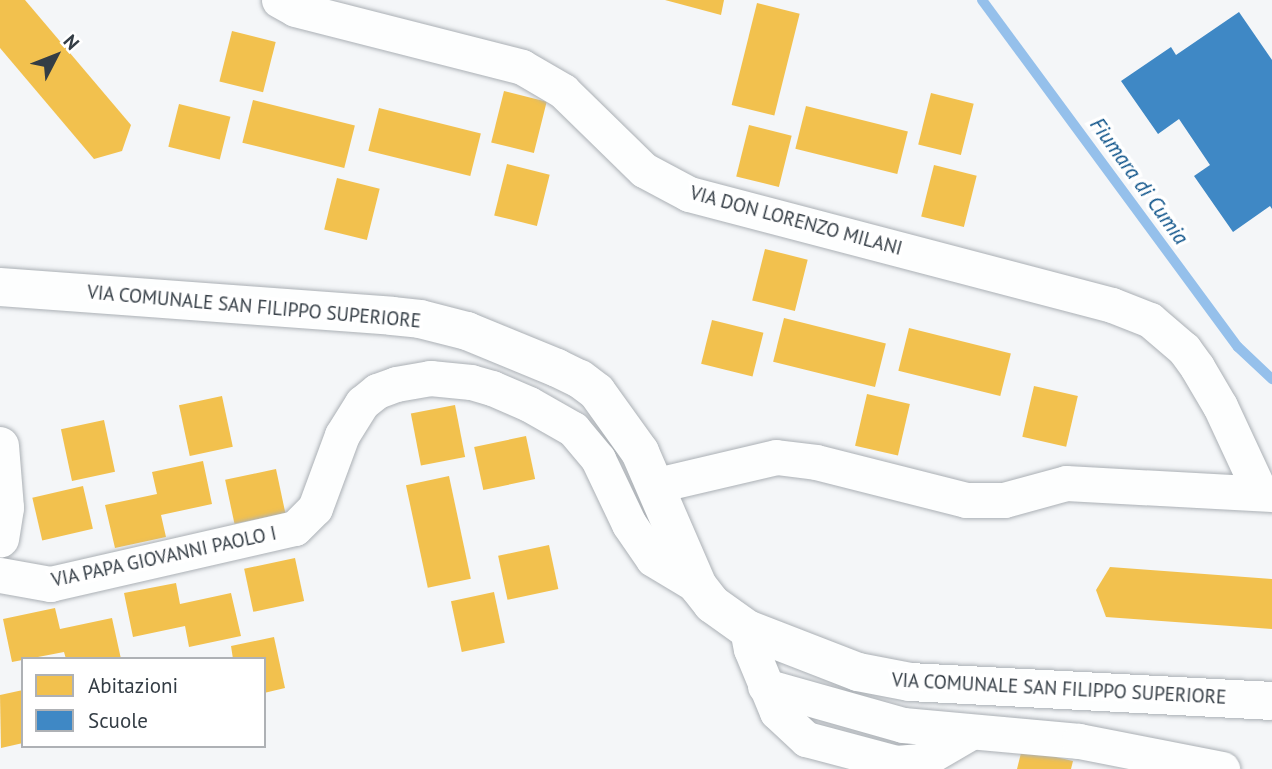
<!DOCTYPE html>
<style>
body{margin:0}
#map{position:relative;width:1272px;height:769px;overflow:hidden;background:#f4f6f8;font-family:"PT Sans",sans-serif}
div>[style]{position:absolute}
.homes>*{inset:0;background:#f2c14e;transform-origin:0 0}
.schools>*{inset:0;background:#3f88c5}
.stream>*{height:10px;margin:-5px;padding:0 5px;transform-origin:5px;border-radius:5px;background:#95c0eb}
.roads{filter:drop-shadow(0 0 2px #abb0b5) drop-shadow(0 0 2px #abb0b5)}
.minor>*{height:35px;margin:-17.5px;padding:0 17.5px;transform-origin:17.5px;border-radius:17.5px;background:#fdfefe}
.tertiary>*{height:38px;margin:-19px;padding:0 19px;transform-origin:19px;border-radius:19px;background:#fdfefe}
span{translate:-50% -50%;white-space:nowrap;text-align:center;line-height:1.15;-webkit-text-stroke:7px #fff;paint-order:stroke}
.street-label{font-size:19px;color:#343d45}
.water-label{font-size:21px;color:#074e86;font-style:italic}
.legend{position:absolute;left:21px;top:657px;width:245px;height:91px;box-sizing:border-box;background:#fff;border:2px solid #aeb1b5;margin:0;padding:9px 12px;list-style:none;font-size:21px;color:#343d45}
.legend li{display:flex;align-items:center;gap:14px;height:35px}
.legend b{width:35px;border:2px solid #aeb1b5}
.north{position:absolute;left:21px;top:21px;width:70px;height:70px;-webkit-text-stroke:5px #fff;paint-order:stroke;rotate:48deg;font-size:19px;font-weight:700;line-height:28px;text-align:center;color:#343d45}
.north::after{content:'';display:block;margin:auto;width:24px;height:32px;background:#343d45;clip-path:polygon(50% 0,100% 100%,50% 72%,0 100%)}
</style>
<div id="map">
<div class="homes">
<i style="clip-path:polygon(0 0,25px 0,131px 125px,122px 151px,94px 159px,0 48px)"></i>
<i style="clip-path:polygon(665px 0,724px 0,721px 15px)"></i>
<i style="left:757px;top:3px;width:44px;height:105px;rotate:14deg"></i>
<i style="left:232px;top:31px;width:45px;height:52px;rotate:14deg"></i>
<i style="left:504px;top:91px;width:44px;height:53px;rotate:14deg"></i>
<i style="left:931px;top:93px;width:44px;height:53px;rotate:14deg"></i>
<i style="left:253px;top:100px;width:105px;height:44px;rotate:14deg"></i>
<i style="left:179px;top:104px;width:53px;height:44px;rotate:14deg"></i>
<i style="left:806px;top:106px;width:105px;height:44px;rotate:14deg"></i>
<i style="left:379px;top:108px;width:105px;height:44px;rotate:14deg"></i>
<i style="left:749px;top:125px;width:44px;height:53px;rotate:14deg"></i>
<i style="left:507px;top:164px;width:44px;height:53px;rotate:14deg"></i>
<i style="left:934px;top:165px;width:44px;height:53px;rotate:14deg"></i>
<i style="left:337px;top:178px;width:44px;height:53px;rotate:14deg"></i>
<i style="left:765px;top:249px;width:44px;height:53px;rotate:14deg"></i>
<i style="left:784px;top:318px;width:105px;height:45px;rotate:14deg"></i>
<i style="left:712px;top:320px;width:53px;height:45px;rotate:14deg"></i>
<i style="left:909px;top:328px;width:105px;height:44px;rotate:14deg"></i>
<i style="left:1034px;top:386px;width:45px;height:52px;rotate:13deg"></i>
<i style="left:867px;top:394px;width:44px;height:53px;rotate:13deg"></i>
<i style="left:222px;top:396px;width:52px;height:44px;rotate:78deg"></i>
<i style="left:455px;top:405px;width:53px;height:45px;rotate:79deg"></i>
<i style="left:104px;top:420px;width:53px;height:44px;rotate:78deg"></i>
<i style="left:526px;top:436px;width:44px;height:53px;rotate:78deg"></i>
<i style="clip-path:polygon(203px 461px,212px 504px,161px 515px,166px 537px,115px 548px,105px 505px,157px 494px,152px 472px)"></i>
<i style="left:276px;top:469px;width:45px;height:52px;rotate:78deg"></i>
<i style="left:449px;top:476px;width:105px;height:44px;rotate:78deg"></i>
<i style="left:83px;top:486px;width:44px;height:52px;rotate:77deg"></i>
<i style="left:549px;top:545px;width:45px;height:52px;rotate:78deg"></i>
<i style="left:295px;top:558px;width:44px;height:52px;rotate:78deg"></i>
<i style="clip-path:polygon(1110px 567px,1272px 579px,1272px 629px,1106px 617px,1096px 590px)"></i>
<i style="clip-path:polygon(176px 583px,180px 604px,231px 593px,241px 636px,189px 647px,185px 626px,133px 637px,124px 593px)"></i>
<i style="left:494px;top:592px;width:52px;height:44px;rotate:78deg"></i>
<i style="clip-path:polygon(55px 608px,60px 629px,112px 618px,121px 659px,66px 659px,64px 652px,12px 662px,3px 619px)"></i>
<i style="clip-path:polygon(274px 637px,285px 688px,264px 693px,264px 659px,233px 659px,231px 646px)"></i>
<i style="clip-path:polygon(23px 690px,23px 743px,1px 748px,0 695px)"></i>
<i style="clip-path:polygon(1022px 749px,1073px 761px,1071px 769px,1017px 769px)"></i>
</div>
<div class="schools">
<i style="clip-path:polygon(1239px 12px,1272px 60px,1272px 209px,1270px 206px,1233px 232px,1194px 176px,1210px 165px,1179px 119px,1158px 134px,1121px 81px,1171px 47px,1176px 55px)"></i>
</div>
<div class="stream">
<i style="left:982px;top:0;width:431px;rotate:53.6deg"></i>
<i style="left:1238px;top:347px;width:47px;rotate:43.3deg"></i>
</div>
<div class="roads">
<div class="minor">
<i style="left:279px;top:0;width:18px;rotate:29deg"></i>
<i style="left:295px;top:9px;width:234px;rotate:14.3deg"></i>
<i style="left:522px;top:67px;width:48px;rotate:30.3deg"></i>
<i style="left:563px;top:91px;width:113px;rotate:44.3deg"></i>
<i style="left:644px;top:170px;width:51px;rotate:28.1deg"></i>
<i style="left:689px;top:194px;width:437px;rotate:14.7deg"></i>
<i style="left:1112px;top:305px;width:41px;rotate:21.5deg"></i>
<i style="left:1150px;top:320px;width:45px;rotate:40.5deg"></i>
<i style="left:1184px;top:349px;width:22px;rotate:54deg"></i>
<i style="left:1197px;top:367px;width:45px;rotate:59.5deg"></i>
<i style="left:1220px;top:406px;width:95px;rotate:65.1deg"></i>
<i style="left:657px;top:485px;width:122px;rotate:-13.2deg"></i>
<i style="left:776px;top:457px;width:40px;rotate:7.1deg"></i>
<i style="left:816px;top:462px;width:155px;rotate:14.2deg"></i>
<i style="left:966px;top:500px;width:38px"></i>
<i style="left:1004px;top:500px;width:64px;rotate:-15.3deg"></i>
<i style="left:1066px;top:483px;width:206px;rotate:3.1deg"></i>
<i style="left:0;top:575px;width:51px;rotate:10.2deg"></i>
<i style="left:50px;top:584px;width:251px;rotate:-12.9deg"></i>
<i style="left:295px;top:528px;width:28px;rotate:-45deg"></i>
<i style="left:315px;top:508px;width:78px;rotate:-69.7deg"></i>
<i style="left:342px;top:435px;width:38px;rotate:-58deg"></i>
<i style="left:362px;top:403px;width:19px;rotate:-39deg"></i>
<i style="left:377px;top:391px;width:20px;rotate:-20deg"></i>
<i style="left:396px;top:384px;width:35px;rotate:-10deg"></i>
<i style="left:430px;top:378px;width:41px;rotate:5.6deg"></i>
<i style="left:471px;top:382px;width:22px;rotate:16deg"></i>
<i style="left:492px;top:388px;width:40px;rotate:23.4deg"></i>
<i style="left:529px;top:404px;width:51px;rotate:29.6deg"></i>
<i style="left:573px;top:429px;width:39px;rotate:50deg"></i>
<i style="left:598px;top:459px;width:72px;rotate:64.5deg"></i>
<i style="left:629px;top:524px;width:42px;rotate:55.6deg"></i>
<i style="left:653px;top:559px;width:52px;rotate:31deg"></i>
<i style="left:747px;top:629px;width:20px;rotate:79deg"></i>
<i style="left:751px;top:649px;width:68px;rotate:67.6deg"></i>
<i style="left:777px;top:712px;width:40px;rotate:43deg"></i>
<i style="left:806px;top:739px;width:93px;rotate:14.9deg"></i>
<i style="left:896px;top:763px;width:25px;rotate:-5deg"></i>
<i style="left:921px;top:761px;width:58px;rotate:-30.1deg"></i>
<i style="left:765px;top:686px;width:143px;rotate:15.8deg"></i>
<i style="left:903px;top:725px;width:177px;rotate:5.2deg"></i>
<i style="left:1079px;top:741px;width:146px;rotate:11.1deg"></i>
</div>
<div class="tertiary">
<i style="left:0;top:287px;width:393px;rotate:4.2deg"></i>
<i style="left:392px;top:316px;width:28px;rotate:6deg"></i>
<i style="left:420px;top:319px;width:49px;rotate:14.3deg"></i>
<i style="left:467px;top:331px;width:97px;rotate:22.3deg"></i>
<i style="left:557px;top:368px;width:25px;rotate:26deg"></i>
<i style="left:580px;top:379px;width:21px;rotate:37deg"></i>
<i style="left:597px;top:392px;width:74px;rotate:54.4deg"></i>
<i style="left:640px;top:452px;width:146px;rotate:66.6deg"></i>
<i style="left:698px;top:586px;width:23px;rotate:52deg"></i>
<i style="left:712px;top:604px;width:43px;rotate:35.5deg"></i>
<i style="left:747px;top:629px;width:119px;rotate:21.2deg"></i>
<i style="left:858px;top:672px;width:53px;rotate:10.9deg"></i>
<i style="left:910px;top:682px;width:362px;rotate:3deg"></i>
<i style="left:0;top:446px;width:62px;rotate:85.4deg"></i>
<i style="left:5px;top:508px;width:31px;rotate:99deg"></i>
</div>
</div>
<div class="street-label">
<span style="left:796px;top:221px;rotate:15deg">VIA DON LORENZO MILANI</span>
<span style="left:254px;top:307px;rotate:5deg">VIA COMUNALE SAN FILIPPO SUPERIORE</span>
<span style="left:164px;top:557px;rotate:-12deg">VIA PAPA GIOVANNI PAOLO I</span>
<span style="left:1059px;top:689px;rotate:3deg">VIA COMUNALE SAN FILIPPO SUPERIORE</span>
</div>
<div class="water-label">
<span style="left:1139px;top:181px;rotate:54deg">Fiumara di Cumia</span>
</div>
<ul class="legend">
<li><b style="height:19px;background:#f2c14e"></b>Abitazioni</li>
<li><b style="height:19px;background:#3f88c5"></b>Scuole</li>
</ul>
<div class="north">N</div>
</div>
